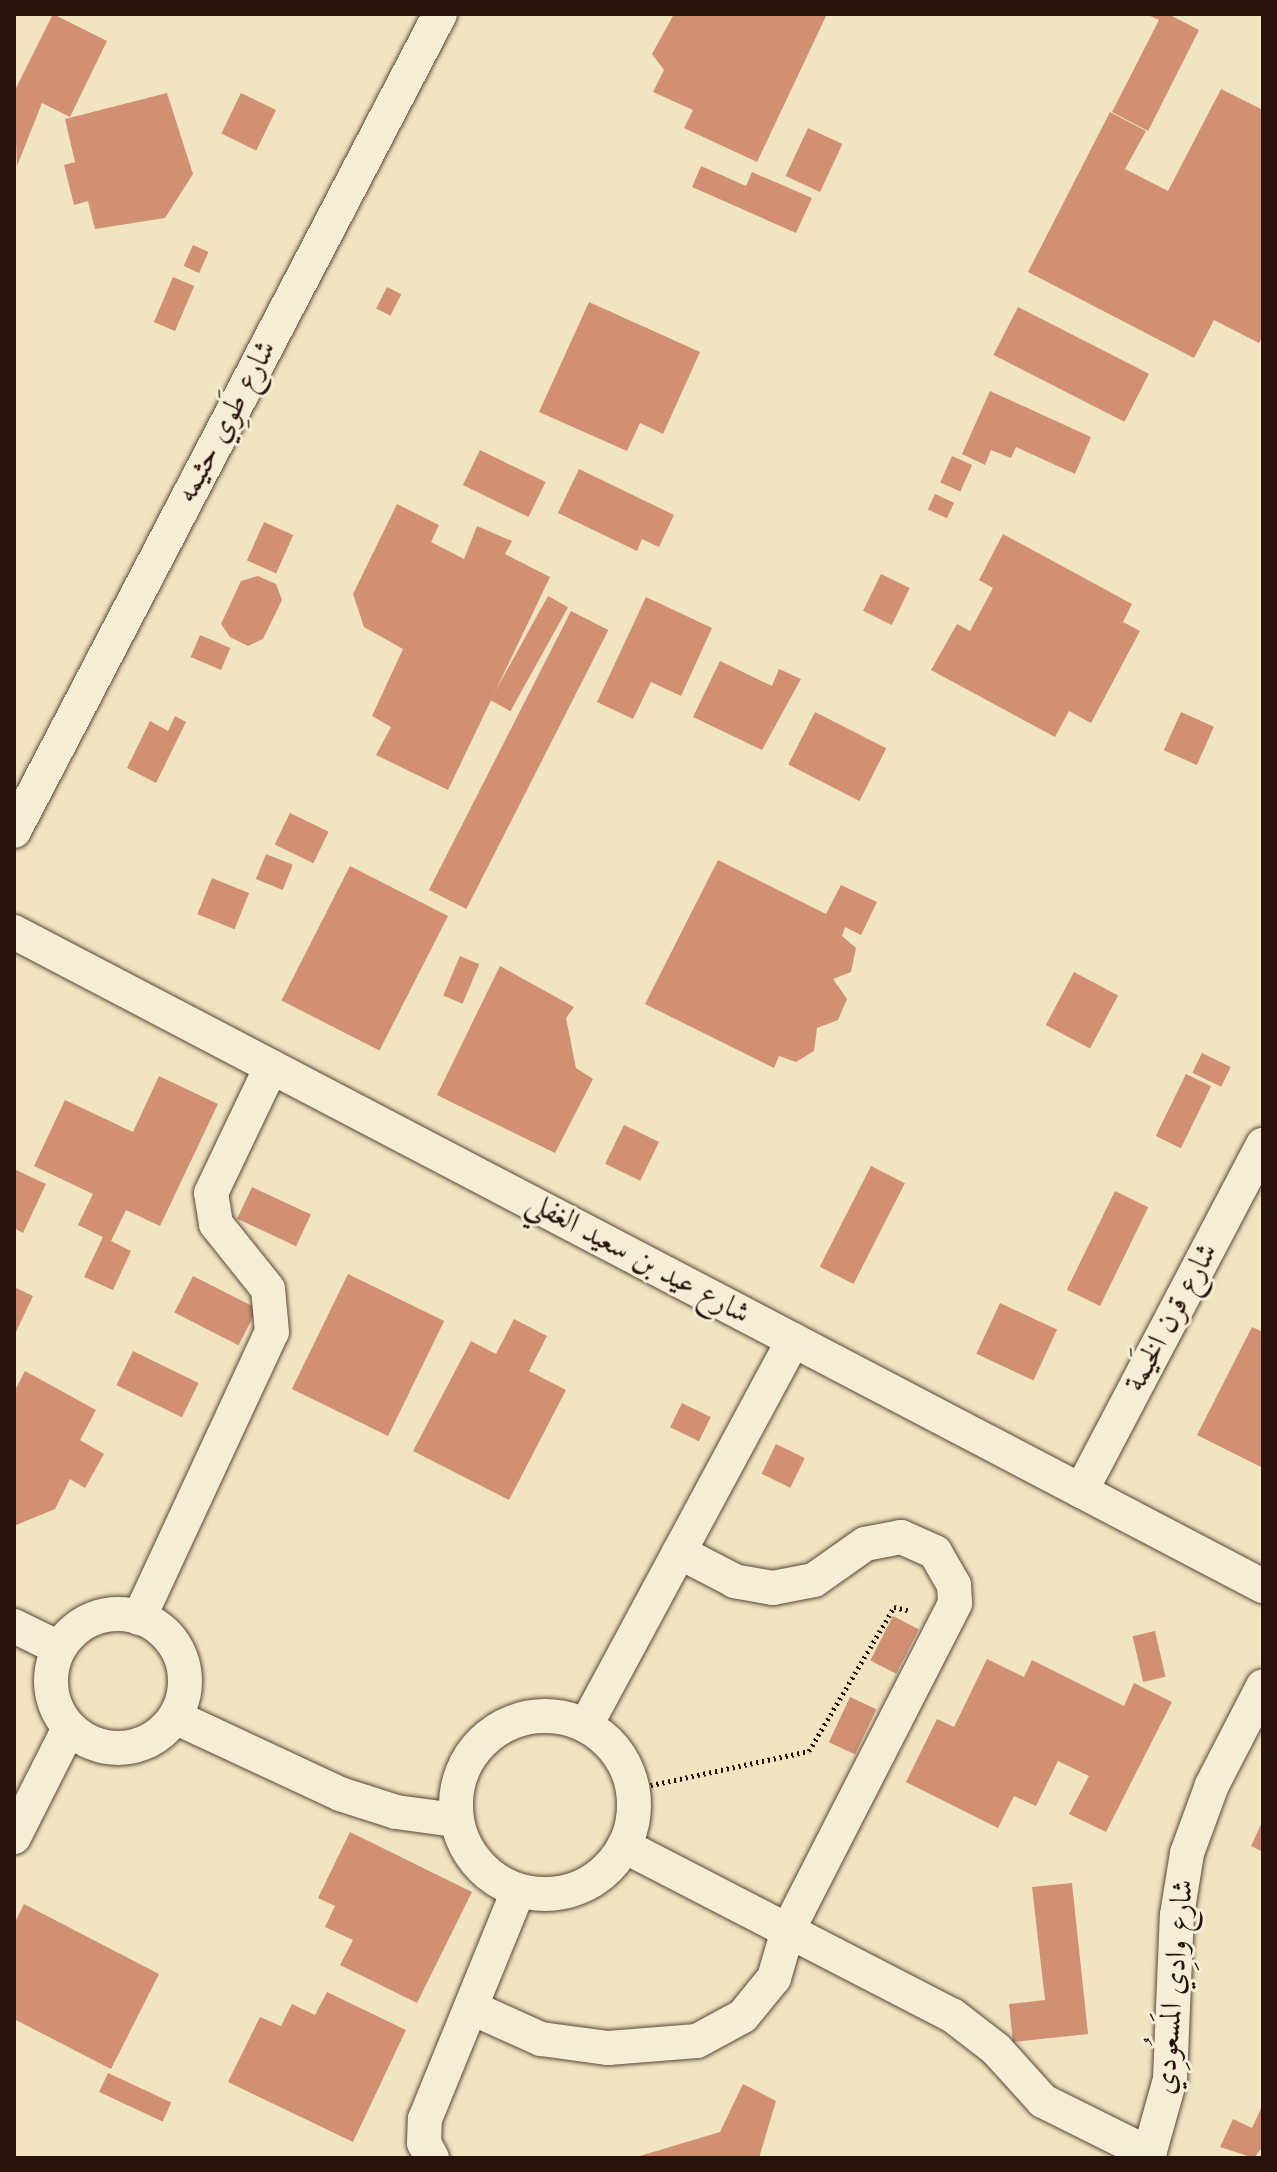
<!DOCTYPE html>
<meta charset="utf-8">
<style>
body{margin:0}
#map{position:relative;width:1277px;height:2172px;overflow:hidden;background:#f1e4c0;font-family:"Old Standard TT",Amiri,serif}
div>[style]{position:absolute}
.building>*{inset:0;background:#d29073;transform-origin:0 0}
.path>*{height:5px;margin-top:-2.5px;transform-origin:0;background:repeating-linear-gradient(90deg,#28130b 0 2px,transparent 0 6px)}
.roads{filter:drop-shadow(0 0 2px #5a4738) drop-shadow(0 0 2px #5a4738)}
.minor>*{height:34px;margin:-17px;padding:0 17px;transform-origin:17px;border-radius:17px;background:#f6edd6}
.minor>.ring{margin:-17px;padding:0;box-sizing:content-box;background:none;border:34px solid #f6edd6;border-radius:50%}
span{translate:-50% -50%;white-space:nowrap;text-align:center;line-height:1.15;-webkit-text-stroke:6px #f6edd6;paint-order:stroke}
.street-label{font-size:30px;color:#28130b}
.frame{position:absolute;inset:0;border:16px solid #28130b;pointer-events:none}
</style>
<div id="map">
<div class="building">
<i style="clip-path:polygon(53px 14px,107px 41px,70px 117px,42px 103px,17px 166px,14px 92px)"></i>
<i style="clip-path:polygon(674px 14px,827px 14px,757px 162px,684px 128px,693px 110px,653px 92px,664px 70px,652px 54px)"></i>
<i style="clip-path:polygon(1146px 14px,1168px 14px,1199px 30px,1148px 131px,1112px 112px,1159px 20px)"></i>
<i style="clip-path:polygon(1221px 89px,1263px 110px,1263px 336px,1259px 343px,1214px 320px,1194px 358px,1028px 272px,1110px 112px,1146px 131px,1125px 169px,1168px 191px)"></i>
<i style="clip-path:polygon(167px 93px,193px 174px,165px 218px,95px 229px,88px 201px,74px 205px,64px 165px,75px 162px,65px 119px)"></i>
<i style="left:241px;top:93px;width:39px;height:45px;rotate:26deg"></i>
<i style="left:808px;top:128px;width:38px;height:53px;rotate:25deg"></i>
<i style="clip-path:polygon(701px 166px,746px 186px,752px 172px,812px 198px,796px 233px,692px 187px)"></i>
<i style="left:193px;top:245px;width:17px;height:23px;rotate:24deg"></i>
<i style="left:173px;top:277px;width:23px;height:49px;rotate:23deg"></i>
<i style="left:387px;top:287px;width:16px;height:24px;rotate:27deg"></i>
<i style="clip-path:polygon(589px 302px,700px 352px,663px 434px,640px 423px,627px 451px,539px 412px)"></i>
<i style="left:1018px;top:307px;width:147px;height:54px;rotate:27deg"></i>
<i style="clip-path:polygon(990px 391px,1091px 437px,1075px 474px,1016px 447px,1011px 458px,991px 450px,985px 465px,962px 454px)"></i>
<i style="left:480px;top:450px;width:73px;height:39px;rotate:26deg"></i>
<i style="left:952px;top:456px;width:22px;height:29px;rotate:24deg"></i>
<i style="clip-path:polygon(579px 469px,674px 515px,659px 547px,642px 539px,637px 551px,558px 513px)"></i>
<i style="left:935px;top:494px;width:21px;height:17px;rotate:25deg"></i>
<i style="clip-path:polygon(397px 504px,439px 525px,431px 542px,464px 559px,477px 526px,512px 541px,505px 554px,550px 577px,448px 790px,376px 755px,391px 727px,372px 716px,403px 649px,364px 627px,353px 594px)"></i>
<i style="left:264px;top:522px;width:32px;height:42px;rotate:24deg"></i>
<i style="clip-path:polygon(1003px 534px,1132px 604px,1123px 622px,1140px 631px,1091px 723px,1069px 711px,1055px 737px,931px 670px,957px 624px,970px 631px,993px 588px,979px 580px)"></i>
<i style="left:881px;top:574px;width:32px;height:41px;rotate:26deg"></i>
<i style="clip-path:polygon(258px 576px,276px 584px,282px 600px,263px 639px,248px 646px,230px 637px,221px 624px,241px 581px)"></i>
<i style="left:548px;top:596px;width:23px;height:119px;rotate:29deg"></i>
<i style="clip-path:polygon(646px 597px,712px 628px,681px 696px,651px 682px,633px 719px,597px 702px)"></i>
<i style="left:571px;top:611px;width:42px;height:313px;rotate:27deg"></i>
<i style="left:200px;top:635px;width:33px;height:24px;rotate:23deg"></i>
<i style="clip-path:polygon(720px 661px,772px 686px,779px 669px,801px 679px,762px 750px,693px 717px)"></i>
<i style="left:815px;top:712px;width:80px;height:59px;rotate:27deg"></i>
<i style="left:1181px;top:712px;width:36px;height:42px;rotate:24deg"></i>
<i style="clip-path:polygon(175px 716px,186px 722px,156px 783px,127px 768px,150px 721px,168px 731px)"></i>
<i style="left:290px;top:813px;width:43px;height:35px;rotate:26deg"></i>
<i style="left:266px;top:854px;width:29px;height:27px;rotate:22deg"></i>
<i style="clip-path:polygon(718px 860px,826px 914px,841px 885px,877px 902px,861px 935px,845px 927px,842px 936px,856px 948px,851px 972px,833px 979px,847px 999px,838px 1020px,817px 1028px,814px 1051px,796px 1062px,779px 1056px,774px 1068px,645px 1004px)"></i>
<i style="left:350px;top:866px;width:110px;height:151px;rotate:27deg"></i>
<i style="left:212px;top:878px;width:40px;height:39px;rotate:22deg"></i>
<i style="left:460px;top:956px;width:21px;height:43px;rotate:23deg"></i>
<i style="clip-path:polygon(500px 966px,574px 1007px,566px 1018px,576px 1068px,593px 1079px,555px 1153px,437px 1095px)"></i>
<i style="left:1074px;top:972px;width:50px;height:60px;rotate:28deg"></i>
<i style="left:1202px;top:1053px;width:32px;height:22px;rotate:26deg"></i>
<i style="left:1186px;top:1074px;width:28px;height:69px;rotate:26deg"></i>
<i style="clip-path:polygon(159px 1076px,218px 1104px,160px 1226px,126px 1210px,111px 1241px,131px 1251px,113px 1290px,84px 1277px,103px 1237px,78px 1225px,93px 1194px,34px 1166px,65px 1100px,133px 1132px)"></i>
<i style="left:624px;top:1125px;width:39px;height:43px;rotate:26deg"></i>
<i style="left:871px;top:1166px;width:38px;height:113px;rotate:27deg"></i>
<i style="clip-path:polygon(14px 1169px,46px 1184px,23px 1233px,14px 1228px)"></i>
<i style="left:252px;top:1187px;width:65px;height:35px;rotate:25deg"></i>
<i style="left:1115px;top:1191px;width:37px;height:110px;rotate:26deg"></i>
<i style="left:348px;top:1274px;width:107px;height:128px;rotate:26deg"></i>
<i style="left:193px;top:1276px;width:72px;height:41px;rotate:27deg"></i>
<i style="clip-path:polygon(14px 1287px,33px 1296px,14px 1336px)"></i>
<i style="left:1000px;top:1303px;width:63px;height:56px;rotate:25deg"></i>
<i style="clip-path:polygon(514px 1319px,547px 1336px,529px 1371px,566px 1390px,509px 1500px,413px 1451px,471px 1341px,496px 1354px)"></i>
<i style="clip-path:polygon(1252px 1327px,1263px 1332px,1263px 1468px,1197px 1435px)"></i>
<i style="left:133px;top:1351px;width:73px;height:38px;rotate:26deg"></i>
<i style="clip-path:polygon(25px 1371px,96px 1410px,80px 1440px,104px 1454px,85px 1488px,70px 1479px,55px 1509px,14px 1526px,14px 1392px)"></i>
<i style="left:682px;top:1403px;width:32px;height:27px;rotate:26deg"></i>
<i style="left:776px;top:1444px;width:32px;height:33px;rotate:26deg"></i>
<i style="left:893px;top:1616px;width:29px;height:50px;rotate:27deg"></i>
<i style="left:1155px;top:1631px;width:47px;height:23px;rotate:77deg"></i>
<i style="clip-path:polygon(987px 1659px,1024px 1677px,1032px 1660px,1124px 1706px,1134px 1683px,1172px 1702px,1106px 1832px,1069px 1814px,1089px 1776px,1058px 1761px,1036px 1806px,1014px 1796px,998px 1828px,906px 1782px,937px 1719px,954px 1727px)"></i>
<i style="left:850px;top:1697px;width:29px;height:50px;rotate:25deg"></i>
<i style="clip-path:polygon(1263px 1820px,1263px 1852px,1251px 1846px)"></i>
<i style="clip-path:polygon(350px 1832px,472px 1892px,417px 2003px,340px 1965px,353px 1940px,325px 1927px,335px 1906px,318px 1898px)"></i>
<i style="clip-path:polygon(1072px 1883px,1088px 2034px,1013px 2042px,1009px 2004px,1045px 2000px,1032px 1887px)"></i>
<i style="clip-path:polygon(24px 1904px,159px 1974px,111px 2069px,14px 2019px,14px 1924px)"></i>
<i style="clip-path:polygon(327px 1992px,406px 2030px,353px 2142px,228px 2082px,260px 2017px,281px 2026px,292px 2004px,315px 2015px)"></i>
<i style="left:108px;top:2073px;width:70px;height:21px;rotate:25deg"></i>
<i style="clip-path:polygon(743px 2084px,776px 2101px,759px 2158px,633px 2158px,720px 2132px)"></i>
<i style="clip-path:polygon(1263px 2104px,1263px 2146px,1254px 2158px,1220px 2147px,1233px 2119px,1252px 2128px)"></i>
</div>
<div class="path">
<i style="left:633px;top:1789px;width:180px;rotate:-12.2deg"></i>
<i style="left:809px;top:1751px;width:167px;rotate:-59.4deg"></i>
<i style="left:894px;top:1607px;width:17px;rotate:13deg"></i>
</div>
<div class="roads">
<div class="minor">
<i style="left:14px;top:831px;width:921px;rotate:-62.46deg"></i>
<i style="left:14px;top:932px;width:1410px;rotate:27.64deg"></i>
<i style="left:1081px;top:1491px;width:391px;rotate:-62.3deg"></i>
<i class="ring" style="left:51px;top:1614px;width:100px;height:100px"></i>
<i style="left:139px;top:1618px;width:315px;rotate:-65.1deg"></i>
<i style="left:272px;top:1332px;width:43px;rotate:-95.3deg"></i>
<i style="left:268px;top:1289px;width:83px;rotate:-128.7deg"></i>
<i style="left:216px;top:1224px;width:31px;rotate:-99deg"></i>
<i style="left:211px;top:1193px;width:140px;rotate:-64.5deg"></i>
<i style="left:14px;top:1626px;width:50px;rotate:26.1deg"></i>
<i class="ring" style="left:456px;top:1716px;width:144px;height:144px"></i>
<i style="left:175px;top:1717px;width:182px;rotate:25deg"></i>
<i style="left:340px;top:1794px;width:59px;rotate:17.8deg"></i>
<i style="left:396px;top:1812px;width:61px;rotate:7.6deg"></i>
<i style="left:586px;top:1725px;width:437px;rotate:-61.7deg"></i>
<i style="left:14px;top:1837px;width:122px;rotate:-63.2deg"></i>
<i style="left:624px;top:1846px;width:369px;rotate:27.3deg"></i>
<i style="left:952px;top:2015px;width:56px;rotate:37.7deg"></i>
<i style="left:996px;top:2049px;width:70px;rotate:47.9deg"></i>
<i style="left:1043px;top:2101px;width:119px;rotate:26.4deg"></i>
<i style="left:472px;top:2008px;width:76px;rotate:24.2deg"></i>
<i style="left:541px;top:2039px;width:68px;rotate:7.7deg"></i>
<i style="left:608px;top:2048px;width:89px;rotate:-4.5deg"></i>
<i style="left:697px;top:2041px;width:52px;rotate:-28.5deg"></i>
<i style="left:743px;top:2016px;width:49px;rotate:-50.8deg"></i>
<i style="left:774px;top:1978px;width:50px;rotate:-73.7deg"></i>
<i style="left:788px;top:1930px;width:367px;rotate:-62.9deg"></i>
<i style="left:955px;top:1603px;width:18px;rotate:-93deg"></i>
<i style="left:954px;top:1585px;width:38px;rotate:-120deg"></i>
<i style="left:935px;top:1552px;width:37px;rotate:-156deg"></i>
<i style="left:901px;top:1537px;width:37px;rotate:169deg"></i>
<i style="left:865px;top:1544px;width:62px;rotate:144.8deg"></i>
<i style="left:814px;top:1580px;width:42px;rotate:169deg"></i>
<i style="left:773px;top:1588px;width:39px;rotate:-170deg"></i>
<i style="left:735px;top:1581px;width:63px;rotate:-152.6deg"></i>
<i style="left:432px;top:2158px;width:17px;rotate:-118deg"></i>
<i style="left:424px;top:2143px;width:24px;rotate:-88deg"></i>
<i style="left:425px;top:2119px;width:246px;rotate:-67.8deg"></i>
<i style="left:1148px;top:2158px;width:82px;rotate:-74.4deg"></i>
<i style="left:1170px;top:2079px;width:164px;rotate:-87.6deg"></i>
<i style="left:1177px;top:1915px;width:63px;rotate:-80.8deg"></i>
<i style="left:1187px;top:1853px;width:72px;rotate:-69.8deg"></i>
<i style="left:1212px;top:1785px;width:111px;rotate:-62.7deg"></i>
</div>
</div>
<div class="street-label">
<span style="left:227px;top:422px;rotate:-62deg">شارع طَوِي حثيمه</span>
<span style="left:638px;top:1259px;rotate:28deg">شارع عيد بن سعيد الغفلي</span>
<span style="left:1172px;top:1318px;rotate:-62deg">شارع قرن الخَيمة</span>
<span style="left:1175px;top:1987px;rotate:-85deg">شارع وادِي المَسعُودِي</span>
</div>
<div class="frame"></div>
</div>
